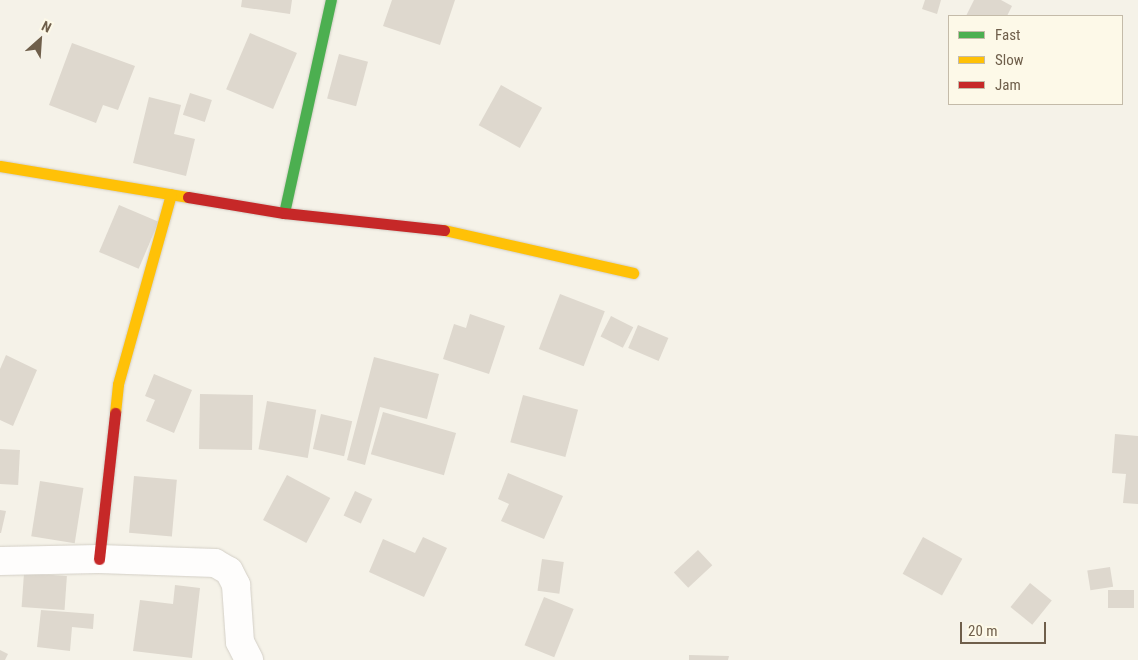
<!DOCTYPE html>
<style>
body{margin:0}
#map{position:relative;width:1138px;height:660px;overflow:hidden;background:#f5f2e8;font-family:"Roboto Condensed",sans-serif}
div>[style]{position:absolute}
.building>*{inset:0;background:#ded8ce;transform-origin:0 0}
.roads{filter:drop-shadow(0 0 1px #d3cfc6) drop-shadow(0 0 1px #d3cfc6)}
.street>*{height:28px;margin:-14px;padding:0 14px;transform-origin:14px;border-radius:14px;background:#fefdfc}
.fast>*{height:11px;margin:-5.5px;padding:0 5.5px;transform-origin:5.5px;border-radius:5.5px;background:#4caf50}
.slow>*{height:11px;margin:-5.5px;padding:0 5.5px;transform-origin:5.5px;border-radius:5.5px;background:#ffc107}
.jam>*{height:11px;margin:-5.5px;padding:0 5.5px;transform-origin:5.5px;border-radius:5.5px;background:#c62828}
span{translate:-50% -50%;white-space:nowrap;text-align:center;line-height:1.15;-webkit-text-stroke:4.5px #fdf9e8;paint-order:stroke}
.legend{position:absolute;left:948px;top:15px;width:175px;height:90px;box-sizing:border-box;background:#fdf9e8;border:1px solid #c4bba9;margin:0;padding:6px 9px;list-style:none;font-size:15px;color:#6f5f4b}
.legend li{display:flex;align-items:center;gap:10px;height:25px}
.legend b{width:25px;border:1px solid #c4bba9}
.north{position:absolute;left:15px;top:15px;width:50px;height:50px;-webkit-text-stroke:4px #fdf9e8;paint-order:stroke;rotate:26deg;font-size:14px;font-weight:700;line-height:20px;text-align:center;color:#6f5f4b}
.north::after{content:'';display:block;margin:auto;width:18px;height:22px;background:#6f5f4b;clip-path:polygon(50% 0,100% 100%,50% 72%,0 100%)}
.scale{position:absolute;left:960px;top:622px;width:86px;height:22px;box-sizing:border-box;border:2px solid #6f5f4b;border-top:0;padding-left:6px;font-size:15px;line-height:18px;white-space:nowrap;color:#6f5f4b;-webkit-text-stroke:4px #fdf9e8;paint-order:stroke}
</style>
<div id="map">
<div class="building">
<i style="clip-path:polygon(242px 0,292px 0,290px 14px,241px 7px)"></i>
<i style="clip-path:polygon(392px 0,455px 0,440px 45px,383px 26px)"></i>
<i style="clip-path:polygon(925px 0,941px 0,937px 14px,922px 9px)"></i>
<i style="clip-path:polygon(974px 0,1001px 0,1012px 6px,1007px 16px,966px 16px)"></i>
<i style="left:250px;top:33px;width:51px;height:61px;rotate:23deg"></i>
<i style="clip-path:polygon(72px 43px,135px 66px,118px 110px,103px 105px,96px 123px,49px 105px)"></i>
<i style="left:339px;top:54px;width:30px;height:46px;rotate:15deg"></i>
<i style="left:501px;top:85px;width:47px;height:46px;rotate:29deg"></i>
<i style="left:190px;top:93px;width:23px;height:23px;rotate:18deg"></i>
<i style="clip-path:polygon(149px 97px,181px 105px,174px 134px,195px 139px,186px 176px,133px 163px)"></i>
<i style="left:119px;top:205px;width:43px;height:51px;rotate:23deg"></i>
<i style="left:560px;top:294px;width:48px;height:59px;rotate:21deg"></i>
<i style="clip-path:polygon(470px 314px,505px 326px,489px 374px,443px 359px,454px 324px,466px 328px)"></i>
<i style="left:611px;top:316px;width:25px;height:23px;rotate:27deg"></i>
<i style="left:638px;top:325px;width:33px;height:25px;rotate:23deg"></i>
<i style="clip-path:polygon(6px 355px,37px 370px,13px 426px,0 420px,0 369px)"></i>
<i style="clip-path:polygon(374px 357px,439px 374px,427px 419px,380px 407px,365px 465px,347px 460px)"></i>
<i style="clip-path:polygon(154px 374px,192px 390px,174px 433px,146px 421px,155px 400px,145px 396px)"></i>
<i style="left:200px;top:394px;width:53px;height:55px;rotate:1deg"></i>
<i style="left:523px;top:395px;width:57px;height:49px;rotate:15deg"></i>
<i style="left:267px;top:401px;width:50px;height:49px;rotate:10deg"></i>
<i style="left:383px;top:412px;width:76px;height:44px;rotate:16deg"></i>
<i style="left:321px;top:414px;width:32px;height:36px;rotate:13deg"></i>
<i style="clip-path:polygon(1115px 434px,1138px 436px,1138px 504px,1123px 503px,1126px 474px,1112px 473px)"></i>
<i style="left:0;top:449px;width:20px;height:35px;rotate:3deg"></i>
<i style="clip-path:polygon(508px 473px,563px 496px,544px 539px,501px 521px,509px 504px,498px 499px)"></i>
<i style="left:287px;top:475px;width:49px;height:51px;rotate:28deg"></i>
<i style="left:134px;top:476px;width:43px;height:57px;rotate:5deg"></i>
<i style="left:40px;top:481px;width:44px;height:56px;rotate:9deg"></i>
<i style="left:355px;top:491px;width:19px;height:27px;rotate:25deg"></i>
<i style="clip-path:polygon(0 510px,6px 511px,1px 533px,0 533px)"></i>
<i style="clip-path:polygon(423px 537px,447px 548px,424px 597px,369px 572px,383px 539px,415px 553px)"></i>
<i style="left:923px;top:537px;width:45px;height:42px;rotate:29deg"></i>
<i style="left:698px;top:550px;width:21px;height:33px;rotate:47deg"></i>
<i style="left:542px;top:559px;width:22px;height:32px;rotate:8deg"></i>
<i style="left:1110px;top:567px;width:20px;height:23px;rotate:81deg"></i>
<i style="left:24px;top:573px;width:43px;height:34px;rotate:4deg"></i>
<i style="left:1030px;top:583px;width:28px;height:31px;rotate:39deg"></i>
<i style="clip-path:polygon(175px 585px,200px 588px,192px 658px,133px 651px,140px 600px,173px 604px)"></i>
<i style="left:1134px;top:590px;width:18px;height:26px;rotate:90deg"></i>
<i style="left:544px;top:597px;width:32px;height:52px;rotate:22deg"></i>
<i style="clip-path:polygon(41px 610px,94px 614px,93px 629px,72px 627px,70px 651px,37px 647px)"></i>
<i style="clip-path:polygon(0 650px,8px 654px,5px 660px,0 660px)"></i>
<i style="clip-path:polygon(689px 655px,729px 656px,728px 660px,689px 660px)"></i>
</div>
<div class="roads">
<div class="street">
<i style="left:0;top:561px;width:99px;rotate:-1.2deg"></i>
<i style="left:99px;top:559px;width:116px;rotate:2deg"></i>
<i style="left:215px;top:563px;width:16px;rotate:30deg"></i>
<i style="left:229px;top:571px;width:16px;rotate:63deg"></i>
<i style="left:236px;top:585px;width:57px;rotate:86deg"></i>
<i style="left:240px;top:642px;width:20px;rotate:63deg"></i>
</div>
<div class="fast">
<i style="left:284px;top:213px;width:218px;rotate:-77.6deg"></i>
</div>
<div class="slow">
<i style="left:0;top:166px;width:191px;rotate:9.4deg"></i>
<i style="left:444px;top:230px;width:194px;rotate:12.8deg"></i>
<i style="left:115px;top:413px;width:29px;rotate:-84deg"></i>
<i style="left:118px;top:384px;width:197px;rotate:-74.4deg"></i>
</div>
<div class="jam">
<i style="left:188px;top:197px;width:97px;rotate:9.5deg"></i>
<i style="left:284px;top:213px;width:161px;rotate:6.1deg"></i>
<i style="left:99px;top:559px;width:147px;rotate:-83.7deg"></i>
</div>
</div>
<ul class="legend">
<li><b style="height:6px;background:#4caf50"></b>Fast</li>
<li><b style="height:6px;background:#ffc107"></b>Slow</li>
<li><b style="height:6px;background:#c62828"></b>Jam</li>
</ul>
<div class="north">N</div>
<div class="scale">20 m</div>
</div>
